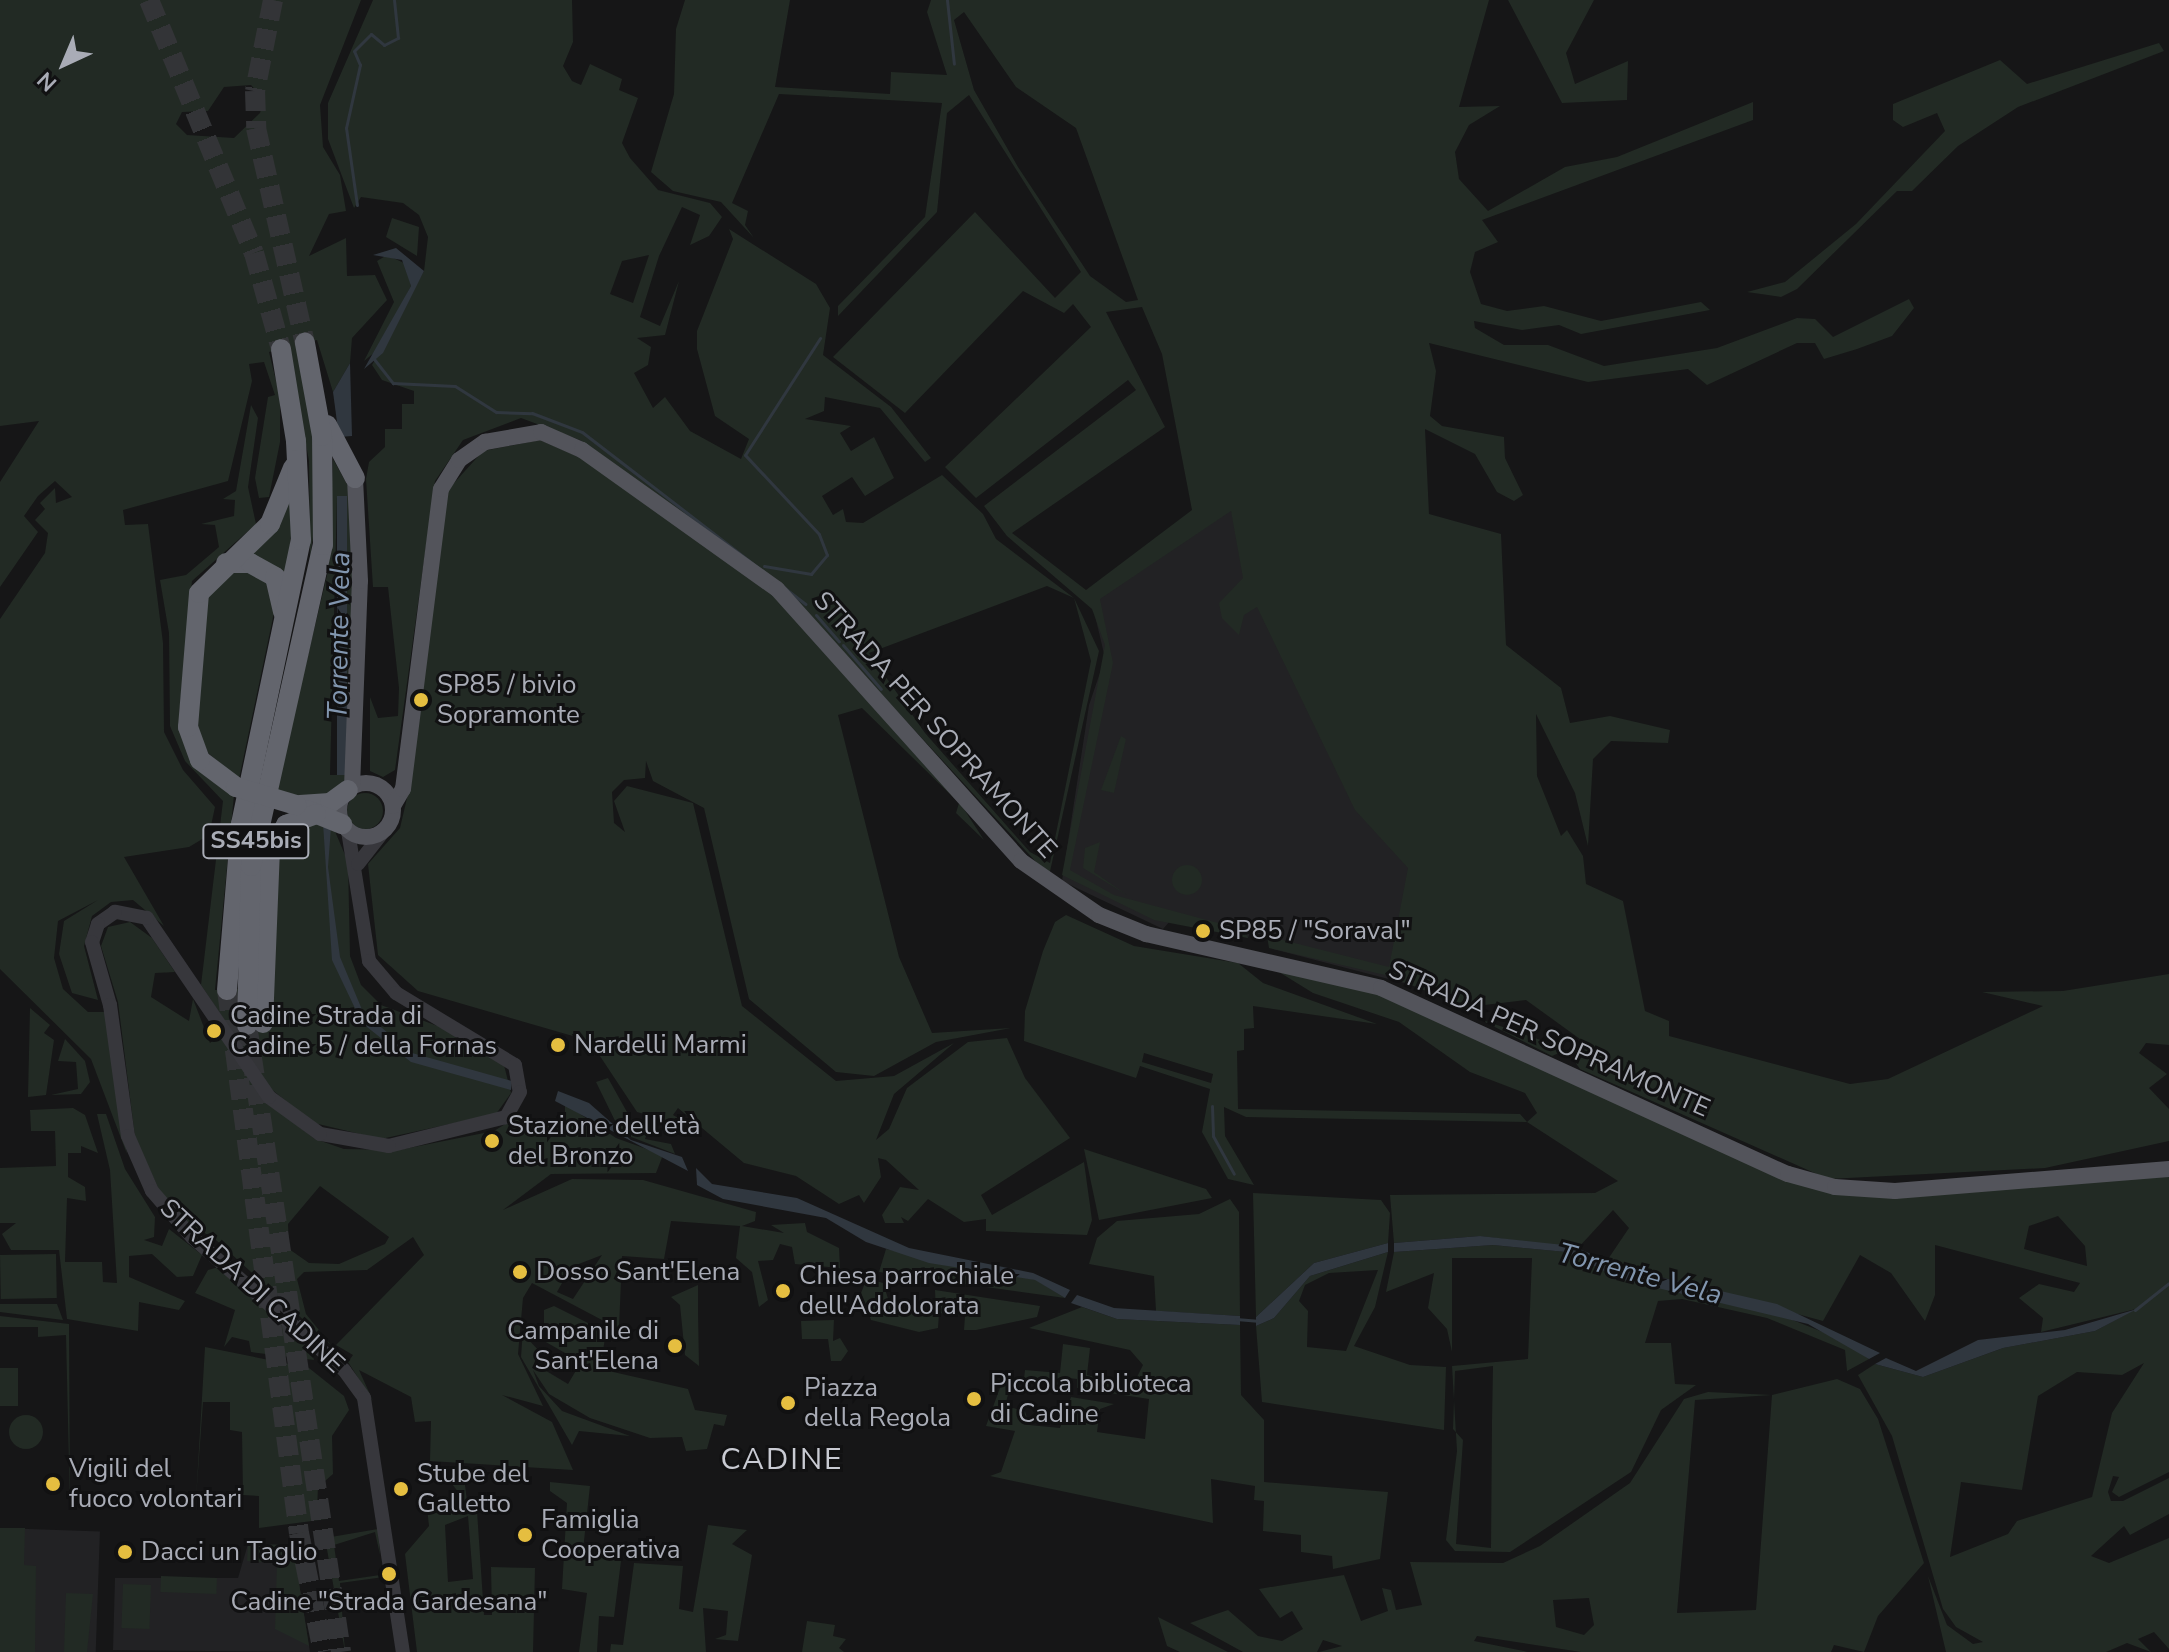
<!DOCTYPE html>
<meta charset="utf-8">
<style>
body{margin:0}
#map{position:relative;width:2169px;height:1652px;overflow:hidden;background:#161617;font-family:"Nunito Sans",sans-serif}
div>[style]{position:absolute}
.built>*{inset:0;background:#222224;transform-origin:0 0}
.green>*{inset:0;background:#222a24;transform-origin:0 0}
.round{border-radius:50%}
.water>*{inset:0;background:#30373f;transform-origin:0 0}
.stream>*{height:3px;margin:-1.5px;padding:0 1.5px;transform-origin:1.5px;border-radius:1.5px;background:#30373f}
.highway-tunnel>*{height:20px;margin-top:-10px;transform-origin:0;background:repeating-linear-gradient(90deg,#333437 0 20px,transparent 0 30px)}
.minor>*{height:14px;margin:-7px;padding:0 7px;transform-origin:7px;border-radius:7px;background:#37373c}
.major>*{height:16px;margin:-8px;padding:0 8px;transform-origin:8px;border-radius:8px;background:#53545b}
.major>.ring{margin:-8px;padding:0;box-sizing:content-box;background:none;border:16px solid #53545b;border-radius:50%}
.highway>*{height:20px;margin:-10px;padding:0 10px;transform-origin:10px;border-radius:10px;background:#63656d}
.highway-bridge>*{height:20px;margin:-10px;padding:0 10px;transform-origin:10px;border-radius:10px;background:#63656d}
.dots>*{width:22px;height:22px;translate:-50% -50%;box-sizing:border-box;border:4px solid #111112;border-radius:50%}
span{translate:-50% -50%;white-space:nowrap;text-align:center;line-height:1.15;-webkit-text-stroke:6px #111112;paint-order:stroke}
.shield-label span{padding:2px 6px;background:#111112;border:2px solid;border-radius:6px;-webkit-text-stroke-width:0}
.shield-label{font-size:24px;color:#a9acb6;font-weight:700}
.poi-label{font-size:26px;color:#a9acb6}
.left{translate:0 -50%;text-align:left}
.right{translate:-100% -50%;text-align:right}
.street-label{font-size:26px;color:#a9acb6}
.water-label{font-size:28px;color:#8296af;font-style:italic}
.quarter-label{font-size:30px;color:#c9cbd3;letter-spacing:2px}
.north{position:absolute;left:24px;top:24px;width:80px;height:80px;-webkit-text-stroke:6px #111112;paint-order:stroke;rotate:224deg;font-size:22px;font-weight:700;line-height:32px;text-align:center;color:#a9acb6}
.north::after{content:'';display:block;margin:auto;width:28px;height:36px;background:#a9acb6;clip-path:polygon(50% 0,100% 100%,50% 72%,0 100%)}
</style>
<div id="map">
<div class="built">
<i style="clip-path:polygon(1227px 503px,1408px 867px,1470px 970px,1454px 996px,1273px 949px,1267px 936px,1250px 932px,1248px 938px,1171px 920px,1163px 929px,1062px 881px,1089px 705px,1105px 658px,1092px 603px)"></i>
<i style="left:0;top:1528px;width:100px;height:124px;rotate:2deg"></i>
<i style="clip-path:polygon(248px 1544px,293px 1545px,310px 1652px,113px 1650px,115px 1578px,238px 1578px)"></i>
</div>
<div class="green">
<i style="clip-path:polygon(evenodd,0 0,361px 0,320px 105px,323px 147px,340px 175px,346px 211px,329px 214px,309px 256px,346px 238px,347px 276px,375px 275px,387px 300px,352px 338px,350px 363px,333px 392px,317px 340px,297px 345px,313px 438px,313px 537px,310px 558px,309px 461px,288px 347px,269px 352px,280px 397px,280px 442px,269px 497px,259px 498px,255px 478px,268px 397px,275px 395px,264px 362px,249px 364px,252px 381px,228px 481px,123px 510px,125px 525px,148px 524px,163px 643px,164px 732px,183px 770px,215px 807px,209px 835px,189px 847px,124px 857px,164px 926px,133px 900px,111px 902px,92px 916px,84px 946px,98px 1000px,72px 993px,59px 954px,64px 921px,98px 900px,58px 921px,54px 958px,63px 989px,88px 1012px,105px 1012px,127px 1154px,91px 1059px,0 969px,0 619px,45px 553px,48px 533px,35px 520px,45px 509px,40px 503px,55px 488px,56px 503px,72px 497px,55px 481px,38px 496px,24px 516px,38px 532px,0 587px,0 482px,39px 421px,0 426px,0 0,251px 85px,264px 99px,260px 113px,234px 138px,187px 135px,176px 124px,182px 112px,208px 111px,224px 87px,251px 85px)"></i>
<i style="clip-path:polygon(evenodd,373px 0,572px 0,573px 42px,563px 66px,572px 81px,581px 85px,590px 64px,622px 79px,619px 90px,638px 98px,622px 143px,630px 158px,658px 190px,710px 203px,722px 217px,709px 236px,690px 245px,700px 215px,682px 207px,659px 256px,640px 317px,660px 326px,679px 281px,665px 335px,637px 338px,651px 347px,648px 365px,634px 373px,653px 408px,665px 397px,690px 431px,741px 459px,749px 439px,715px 416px,697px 349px,697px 331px,733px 239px,729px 229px,816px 284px,830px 308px,823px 355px,891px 407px,931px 458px,925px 462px,880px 408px,825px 397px,824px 411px,805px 419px,851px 426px,840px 433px,851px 451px,874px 437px,894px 478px,865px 496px,852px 477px,822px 496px,833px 515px,843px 509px,846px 522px,863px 523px,942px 475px,983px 514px,996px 539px,1074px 598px,1099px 651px,1049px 876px,779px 583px,580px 440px,521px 418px,463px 440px,435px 481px,395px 770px,383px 777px,370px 771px,370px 697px,378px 718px,398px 716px,399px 688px,388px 587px,373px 587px,366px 479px,369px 462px,385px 447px,385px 429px,402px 429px,402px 404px,414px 404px,414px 391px,382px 380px,372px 365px,424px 271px,428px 237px,419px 215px,403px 203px,361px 197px,354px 208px,328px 139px,328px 103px,373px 0,649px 255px,633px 303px,610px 294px,622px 261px,649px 255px,373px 0,1047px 586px,1074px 598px,1091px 661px,1050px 863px,1030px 852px,925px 733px,869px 653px,1047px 586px)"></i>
<i style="clip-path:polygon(evenodd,685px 0,790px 0,775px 87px,890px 94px,891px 72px,947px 75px,927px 12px,931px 0,1489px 0,1459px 107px,1500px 106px,1469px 125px,1455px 152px,1459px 179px,1488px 211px,1565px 167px,1617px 157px,1753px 102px,1753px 120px,1482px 220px,1498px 242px,1475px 252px,1470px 272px,1481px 304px,1507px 311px,1544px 306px,1601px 321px,1701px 302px,1710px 310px,1581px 334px,1559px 325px,1522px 330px,1474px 321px,1475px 328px,1504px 345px,1548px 345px,1604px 366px,1717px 348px,1797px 318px,1815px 319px,1833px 337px,1909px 299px,1914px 308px,1892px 336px,1857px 349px,1824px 359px,1815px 343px,1797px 343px,1707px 385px,1688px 369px,1588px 382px,1429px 343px,1436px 371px,1430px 416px,1442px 426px,1504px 437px,1505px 458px,1523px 495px,1514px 501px,1497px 492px,1475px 454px,1425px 429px,1429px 514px,1501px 534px,1506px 645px,1561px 688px,1570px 723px,1610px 716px,1670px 730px,1668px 743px,1611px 741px,1593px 759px,1588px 846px,1575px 793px,1536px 714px,1537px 776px,1561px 836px,1567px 830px,1583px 856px,1586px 884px,1623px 901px,1645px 1011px,1669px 1021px,1669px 1036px,1850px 1084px,1888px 1079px,2043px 1006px,1982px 992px,2063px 991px,2169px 974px,2169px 1045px,2146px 1043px,2139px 1053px,2167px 1074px,2149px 1088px,2169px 1109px,2169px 1141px,2045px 1168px,1828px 1179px,1580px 1069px,1570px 1055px,1583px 1048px,1580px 1039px,1526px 1000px,1468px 1007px,1385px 975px,1269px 948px,1267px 936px,1389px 967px,1408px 868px,1355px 810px,1257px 607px,1244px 615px,1239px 635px,1222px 618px,1219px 603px,1243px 578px,1231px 511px,1100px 599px,1113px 663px,1070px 870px,1114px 895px,1244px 930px,1248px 938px,1154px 920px,1062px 875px,1105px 645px,1092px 609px,1007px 536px,984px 506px,1136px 390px,1128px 380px,976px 498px,945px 467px,1091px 327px,1073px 304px,1064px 313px,1023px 291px,905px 413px,833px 357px,975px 212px,1055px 298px,1081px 272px,969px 95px,947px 113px,937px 212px,838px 316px,838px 306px,925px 217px,942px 103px,779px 94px,732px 203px,748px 211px,745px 225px,754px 238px,721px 202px,673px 191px,651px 172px,674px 94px,676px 29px,685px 0,964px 12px,1016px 87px,1076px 128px,1138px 300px,1126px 302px,1090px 276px,1018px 167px,974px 90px,954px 20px,964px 12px,685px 0,1142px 307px,1162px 354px,1192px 510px,1086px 590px,1012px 533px,1165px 427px,1106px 312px,1142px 307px)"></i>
<i style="clip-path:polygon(1508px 0,1594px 0,1566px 53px,1575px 84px,1628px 61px,1627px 100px,1562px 103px)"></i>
<i style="clip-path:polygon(2159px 43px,2164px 51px,2018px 107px,1958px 146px,1912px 191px,1897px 191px,1797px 289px,1781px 297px,1747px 292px,1785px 282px,1856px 224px,1945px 131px,1937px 113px,1903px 127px,1893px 120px,1893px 104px,2000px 60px,2027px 84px)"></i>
<i style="clip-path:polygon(392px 218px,419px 227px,417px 256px,386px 237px)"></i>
<i style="clip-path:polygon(387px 255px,406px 264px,411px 286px,380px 348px,364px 361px,394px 302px,377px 261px)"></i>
<i style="clip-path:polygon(251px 405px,258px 418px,248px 487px,256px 524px,192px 581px,179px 716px,196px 768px,234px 795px,215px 990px,238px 989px,240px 1026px,270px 1010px,277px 845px,308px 821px,334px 829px,348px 862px,350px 956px,361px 985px,381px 1005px,443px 1028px,504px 1065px,511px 1093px,496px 1114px,381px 1139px,314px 1123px,271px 1089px,201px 985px,223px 801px,185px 761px,170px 726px,169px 633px,160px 580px,186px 575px,219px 547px,215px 525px,201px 524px,234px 516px,235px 500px,223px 499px,236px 491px)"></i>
<i style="clip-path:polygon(540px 440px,581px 458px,774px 596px,960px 803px,984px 840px,956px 813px,959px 803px,862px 708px,838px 715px,899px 957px,932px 1033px,1011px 1028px,936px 1042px,874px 1076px,836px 1072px,749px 999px,704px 808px,653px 781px,646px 761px,645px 778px,624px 780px,612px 792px,614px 823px,625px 832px,614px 801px,627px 786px,693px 803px,742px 1006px,836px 1081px,894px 1076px,954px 1043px,894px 1094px,876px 1140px,889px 1129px,907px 1088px,968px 1042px,1007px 1038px,1025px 1078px,1070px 1138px,981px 1195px,992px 1215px,1084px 1162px,1092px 1220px,1087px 1235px,986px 1231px,986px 1219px,964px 1222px,928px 1199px,908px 1221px,901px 1217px,904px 1223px,885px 1223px,882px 1215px,900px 1187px,919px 1190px,886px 1160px,878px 1158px,881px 1177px,864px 1203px,859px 1195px,839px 1204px,796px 1176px,744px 1163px,678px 1108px,673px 1115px,695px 1128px,637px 1112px,590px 1041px,418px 991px,378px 955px,368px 864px,400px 828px,407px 798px,445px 493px,483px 451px)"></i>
<i style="clip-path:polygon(evenodd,333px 459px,353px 495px,350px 768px,341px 788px,316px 800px,276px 790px,328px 571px,333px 459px,337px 497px,347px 497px,340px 775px,330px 775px,337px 497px)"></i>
<i style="clip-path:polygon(292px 499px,291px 536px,286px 583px,246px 556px)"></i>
<i style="clip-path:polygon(238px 567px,268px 579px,275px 608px,239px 779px,208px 753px,196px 725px,207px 589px)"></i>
<i style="clip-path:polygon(1121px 736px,1126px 739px,1114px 793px,1101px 790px)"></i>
<i class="round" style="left:347px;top:793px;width:36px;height:36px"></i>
<i style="clip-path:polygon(1100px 842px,1094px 872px,1127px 895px,1083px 868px,1085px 848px)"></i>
<i class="round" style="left:1172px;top:865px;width:30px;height:30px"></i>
<i style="clip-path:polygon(evenodd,1066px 915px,1134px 946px,1238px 963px,1263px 983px,1377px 1024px,1253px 1006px,1254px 1028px,1244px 1029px,1244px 1050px,1237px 1051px,1238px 1109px,1520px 1114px,1527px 1122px,1537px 1113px,1525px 1093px,1470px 1072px,1399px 1022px,1313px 993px,1279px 972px,1373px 991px,1731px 1155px,1906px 1197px,2169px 1176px,2169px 1472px,2119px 1497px,2112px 1492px,2119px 1477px,2113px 1476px,2108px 1492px,2111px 1501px,2123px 1501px,2169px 1478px,2169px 1514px,2130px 1535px,2124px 1526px,2091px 1556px,2109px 1563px,2169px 1538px,2169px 1649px,2154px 1632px,2138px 1639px,2151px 1652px,2127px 1643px,2106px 1652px,1946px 1652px,1928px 1576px,1947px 1625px,1973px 1644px,1983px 1642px,1956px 1627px,1943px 1609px,1892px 1436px,1858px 1375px,1875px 1364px,1923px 1377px,2003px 1348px,2095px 1331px,2136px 1309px,2041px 1332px,2043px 1318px,2019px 1298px,2039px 1284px,2074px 1292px,2080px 1283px,1935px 1245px,1935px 1295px,1925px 1321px,1891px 1273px,1860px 1255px,1823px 1321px,1606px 1262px,1629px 1228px,1613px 1210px,1578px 1248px,1480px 1236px,1394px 1243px,1390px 1195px,1595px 1193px,1618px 1181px,1527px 1122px,1246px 1117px,1224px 1107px,1225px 1136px,1254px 1185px,1228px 1179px,1202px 1132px,1210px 1089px,1140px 1066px,1136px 1078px,1024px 1041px,1025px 1011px,1043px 951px,1055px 922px,1066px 915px,1144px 1053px,1213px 1074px,1211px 1083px,1142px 1062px,1144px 1053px,1066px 915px,2058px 1216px,2085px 1246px,2087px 1266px,2024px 1249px,2029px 1226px,2058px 1216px,1066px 915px,2144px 1363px,2112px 1413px,2092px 1497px,2017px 1521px,2008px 1534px,1950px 1557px,1961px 1482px,2022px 1490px,2038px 1396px,2077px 1372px,2122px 1375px,2144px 1363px)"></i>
<i style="clip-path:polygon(evenodd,130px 922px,152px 938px,175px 972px,155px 973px,151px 997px,189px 1021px,193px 999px,210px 1043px,219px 1035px,266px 1102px,315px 1139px,344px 1149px,399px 1150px,494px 1131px,518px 1116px,548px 1121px,565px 1113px,565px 1104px,616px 1138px,663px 1155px,656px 1173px,551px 1174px,503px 1210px,572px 1179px,643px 1180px,756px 1212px,755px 1221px,742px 1226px,784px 1233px,771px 1225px,805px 1223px,807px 1232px,839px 1248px,840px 1268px,795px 1264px,792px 1247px,780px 1244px,773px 1260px,758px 1261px,768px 1300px,759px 1307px,752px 1272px,736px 1258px,740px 1226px,671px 1221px,664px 1259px,622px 1256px,619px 1329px,532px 1283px,523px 1298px,518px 1354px,543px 1406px,502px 1395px,552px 1422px,573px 1470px,430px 1461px,431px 1421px,415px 1422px,411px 1397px,359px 1370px,373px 1401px,348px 1362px,353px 1355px,336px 1345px,424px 1255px,413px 1237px,367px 1270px,304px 1272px,297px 1279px,306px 1314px,331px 1345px,216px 1240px,182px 1219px,160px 1192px,135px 1137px,118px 1002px,101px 946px,108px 927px,130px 922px,320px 1186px,389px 1237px,385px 1244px,339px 1264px,309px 1263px,289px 1249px,288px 1224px,320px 1186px,130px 922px,602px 1255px,573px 1299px,557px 1292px,571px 1267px,602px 1255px)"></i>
<i style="clip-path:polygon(30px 1008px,50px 1025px,44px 1033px,54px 1040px,46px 1095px,28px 1097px)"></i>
<i style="clip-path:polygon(1477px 1018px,1555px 1045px,1559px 1053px,1552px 1056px)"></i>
<i style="clip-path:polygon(65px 1039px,85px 1061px,90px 1082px,81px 1094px,51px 1095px,78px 1089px,76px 1062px,58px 1061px)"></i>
<i style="clip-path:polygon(608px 1078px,632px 1121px,648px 1131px,645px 1139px,671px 1144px,675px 1154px,621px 1133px,596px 1082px)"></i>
<i style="clip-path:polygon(73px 1108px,85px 1115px,98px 1153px,81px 1146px,81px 1153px,68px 1153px,68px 1177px,85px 1187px,86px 1201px,67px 1198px,65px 1262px,102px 1262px,103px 1282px,117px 1283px,110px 1170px,97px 1114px,106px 1114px,125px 1169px,155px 1217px,154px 1237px,144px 1240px,162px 1246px,169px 1229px,202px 1255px,193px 1276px,177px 1277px,152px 1254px,129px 1256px,129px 1277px,185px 1301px,179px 1310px,139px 1302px,138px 1331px,67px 1319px,59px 1250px,11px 1250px,2px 1234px,16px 1223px,0 1223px,0 1168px,56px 1166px,55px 1131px,31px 1131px,30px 1110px)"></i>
<i style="clip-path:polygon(1084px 1149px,1206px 1189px,1212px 1198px,1099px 1220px)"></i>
<i style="clip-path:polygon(1253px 1193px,1381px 1200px,1390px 1213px,1388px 1243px,1314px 1263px,1256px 1317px)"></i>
<i style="clip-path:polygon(1230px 1199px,1239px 1212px,1240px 1316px,1156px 1311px,1154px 1276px,1089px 1264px,1097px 1238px,1117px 1221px,1199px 1214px)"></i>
<i style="clip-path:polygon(evenodd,1493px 1245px,1566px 1252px,1619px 1278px,1772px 1312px,1843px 1340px,1869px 1359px,1847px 1371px,1845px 1350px,1767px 1318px,1682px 1299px,1658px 1301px,1645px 1343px,1671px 1343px,1675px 1384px,1696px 1385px,1661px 1410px,1631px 1472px,1510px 1552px,1455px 1551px,1446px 1540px,1457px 1451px,1452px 1366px,1528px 1359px,1532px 1258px,1452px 1258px,1452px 1352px,1447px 1329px,1428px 1308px,1434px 1273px,1386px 1292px,1394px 1252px,1493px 1245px,1493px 1366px,1492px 1422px,1491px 1548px,1456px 1544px,1463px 1440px,1453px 1429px,1455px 1371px,1493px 1366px)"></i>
<i style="clip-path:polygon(886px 1249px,1036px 1280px,1065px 1298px,879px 1272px)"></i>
<i style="clip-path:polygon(evenodd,1388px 1252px,1375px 1307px,1354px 1346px,1410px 1365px,1446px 1367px,1444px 1430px,1262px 1402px,1256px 1326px,1274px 1318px,1310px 1276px,1388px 1252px,1378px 1270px,1346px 1351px,1307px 1347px,1308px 1311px,1299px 1301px,1305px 1285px,1329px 1273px,1378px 1270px)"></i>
<i style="left:56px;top:1254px;width:44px;height:56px;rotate:89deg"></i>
<i style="clip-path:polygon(219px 1267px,310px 1347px,314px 1360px,251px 1352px,249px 1341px,232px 1337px,224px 1347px,235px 1310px,195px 1293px,208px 1270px)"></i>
<i style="clip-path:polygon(867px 1278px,883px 1283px,891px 1308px,936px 1313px,935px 1290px,1040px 1306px,1037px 1317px,976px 1330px,964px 1330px,965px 1316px,939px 1313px,938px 1328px,919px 1332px,871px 1320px,861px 1293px)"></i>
<i style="clip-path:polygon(698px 1285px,698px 1311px,699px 1366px,685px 1355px,680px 1305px,671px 1297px)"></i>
<i style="clip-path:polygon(0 1304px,57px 1304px,63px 1320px,0 1312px)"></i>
<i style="clip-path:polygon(554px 1306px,606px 1332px,600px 1369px,688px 1389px,695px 1410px,727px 1415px,724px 1426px,714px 1424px,707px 1449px,686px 1451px,682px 1437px,650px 1438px,590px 1418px,549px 1394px,533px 1370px,539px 1386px,562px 1411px,630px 1436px,579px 1431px,572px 1445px,521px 1357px,523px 1329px,536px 1331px,536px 1341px,527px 1338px,541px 1353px,538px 1366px,568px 1384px,581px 1362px,544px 1341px,544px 1310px)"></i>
<i style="clip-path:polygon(1082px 1307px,1117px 1319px,1240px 1325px,1241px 1395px,1264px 1420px,1264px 1482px,1388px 1492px,1380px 1559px,1333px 1569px,1332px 1556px,1301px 1552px,1301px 1535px,1263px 1531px,1264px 1501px,1254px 1500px,1255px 1486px,1211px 1479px,1213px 1523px,990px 1476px,1001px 1472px,1015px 1431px,986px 1426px,1001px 1385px,1010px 1387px,1005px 1406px,1025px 1411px,1029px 1425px,1060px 1428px,1071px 1397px,1114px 1404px,1100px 1409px,1097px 1432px,1145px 1439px,1149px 1399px,1077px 1388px,1077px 1379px,1060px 1377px,1058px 1385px,1024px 1379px,1025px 1370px,1060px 1373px,1063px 1344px,1090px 1348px,1087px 1375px,1132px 1387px,1143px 1365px,1130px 1350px,1029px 1328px)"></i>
<i style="clip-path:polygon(0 1316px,69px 1324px,70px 1508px,66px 1335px,38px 1337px,38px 1327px,0 1327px)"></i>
<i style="clip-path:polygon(834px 1320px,833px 1341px,840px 1338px,848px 1351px,841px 1361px,831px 1361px,828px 1339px,802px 1339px,801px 1321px)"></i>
<i style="clip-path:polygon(205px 1347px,309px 1368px,344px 1396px,349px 1410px,332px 1436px,333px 1474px,318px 1487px,317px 1510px,327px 1519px,259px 1528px,259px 1496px,243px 1495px,242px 1432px,230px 1430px,230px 1402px,203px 1402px,196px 1499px)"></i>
<i style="left:0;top:1368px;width:18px;height:38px"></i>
<i style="clip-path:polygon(evenodd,1837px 1379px,1860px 1389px,1878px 1419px,1924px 1563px,1878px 1616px,1864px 1652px,1834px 1645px,1831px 1652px,1581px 1652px,1477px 1636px,1474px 1641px,1528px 1652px,1319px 1652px,1342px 1646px,1323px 1640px,1317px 1652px,1243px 1652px,1190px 1623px,1228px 1610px,1258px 1636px,1282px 1641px,1303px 1629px,1292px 1611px,1280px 1618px,1259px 1589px,1344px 1575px,1361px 1621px,1388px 1611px,1382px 1588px,1391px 1590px,1396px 1610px,1422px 1605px,1410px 1562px,1503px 1563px,1540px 1546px,1630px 1483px,1684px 1399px,1708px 1392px,1772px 1395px,1837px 1379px,1772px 1395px,1756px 1610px,1677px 1613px,1695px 1400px,1772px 1395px,1837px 1379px,1589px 1598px,1594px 1625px,1584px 1635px,1556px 1627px,1553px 1600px,1589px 1598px)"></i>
<i class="round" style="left:9px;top:1415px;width:34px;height:34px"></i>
<i style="clip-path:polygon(evenodd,447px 1477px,464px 1477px,468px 1509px,477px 1511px,484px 1615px,492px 1615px,491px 1567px,535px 1568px,533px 1652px,417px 1652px,405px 1554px,429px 1526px,427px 1508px,461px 1496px,447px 1477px,468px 1516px,473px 1579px,448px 1582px,445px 1525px,468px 1516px)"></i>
<i style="clip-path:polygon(550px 1482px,590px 1486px,583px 1550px,621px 1561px,614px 1617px,599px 1616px,597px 1652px,579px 1652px,587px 1593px,562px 1589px,567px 1503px,550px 1491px)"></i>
<i style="clip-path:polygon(708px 1525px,747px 1530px,732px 1544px,752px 1555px,738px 1641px,715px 1639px,726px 1635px,728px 1611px,703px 1608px,706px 1652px,610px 1652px,611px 1644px,623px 1645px,634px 1563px,683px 1566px,679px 1609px,693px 1612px)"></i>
<i style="clip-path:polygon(0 1528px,25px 1528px,24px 1565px,36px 1566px,35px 1652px,0 1652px)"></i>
<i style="clip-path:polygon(378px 1529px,380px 1555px,375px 1532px,334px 1545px,339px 1581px,380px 1575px,380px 1566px,384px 1577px,340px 1583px,345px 1652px,325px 1538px)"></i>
<i style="clip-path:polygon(248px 1544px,293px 1545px,309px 1646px,275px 1629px,277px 1563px,247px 1561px)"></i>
<i style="left:161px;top:1576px;width:56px;height:16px;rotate:2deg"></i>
<i style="left:123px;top:1584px;width:28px;height:44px;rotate:2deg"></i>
<i style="clip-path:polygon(66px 1593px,93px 1594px,87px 1652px,64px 1652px)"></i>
<i style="clip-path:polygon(1158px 1617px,1228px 1652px,1180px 1652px,1167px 1646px)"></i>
<i style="clip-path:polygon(807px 1621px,835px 1625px,833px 1636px,846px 1639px,839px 1648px,844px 1652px,802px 1652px)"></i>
</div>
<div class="water">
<i style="clip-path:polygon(396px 248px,424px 271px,383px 353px,364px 369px,411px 286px,402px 260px,373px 255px)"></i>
<i style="clip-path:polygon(350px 363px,352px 436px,339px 437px,333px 392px)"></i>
<i style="left:337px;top:496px;width:10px;height:279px"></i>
<i style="clip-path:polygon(323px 823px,331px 827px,328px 867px,340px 957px,363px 1012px,412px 1053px,512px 1081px,511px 1090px,411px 1062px,362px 1023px,332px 960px)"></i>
<i style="clip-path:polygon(558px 1091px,589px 1103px,631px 1140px,682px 1157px,688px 1171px,555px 1101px)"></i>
<i style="clip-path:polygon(696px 1168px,712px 1184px,797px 1198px,909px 1248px,1033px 1273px,1070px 1290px,1065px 1298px,1035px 1280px,929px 1263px,866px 1242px,826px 1218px,723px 1199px,697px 1185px)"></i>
<i style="clip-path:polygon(1480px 1236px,1573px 1246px,1625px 1269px,1777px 1304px,1880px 1353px,1869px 1359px,1808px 1324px,1620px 1279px,1566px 1252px,1493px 1245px,1394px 1252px,1394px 1243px)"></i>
<i style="clip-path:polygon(1388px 1243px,1388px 1252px,1310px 1276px,1274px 1318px,1256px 1326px,1256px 1317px,1314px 1263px)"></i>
<i style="clip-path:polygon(1077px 1295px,1114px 1308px,1240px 1316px,1240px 1325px,1117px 1319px,1071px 1303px)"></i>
<i style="clip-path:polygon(2137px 1309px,2095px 1331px,2003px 1348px,1923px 1377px,1875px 1364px,1886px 1358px,1916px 1371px,1978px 1340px,2065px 1330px)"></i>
</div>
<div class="stream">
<i style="left:947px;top:0;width:64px;rotate:83.8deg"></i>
<i style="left:357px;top:205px;width:78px;rotate:-98.1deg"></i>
<i style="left:346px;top:128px;width:65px;rotate:-77.5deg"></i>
<i style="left:360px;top:65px;width:15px;rotate:-113deg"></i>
<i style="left:354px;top:51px;width:24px;rotate:-45deg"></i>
<i style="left:371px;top:34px;width:17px;rotate:40deg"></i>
<i style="left:384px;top:45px;width:16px;rotate:-27deg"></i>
<i style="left:398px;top:38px;width:38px;rotate:-96deg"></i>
<i style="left:374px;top:359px;width:31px;rotate:52deg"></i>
<i style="left:393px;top:383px;width:62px;rotate:2.8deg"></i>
<i style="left:455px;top:386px;width:49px;rotate:32.4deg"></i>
<i style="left:496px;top:412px;width:36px;rotate:2deg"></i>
<i style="left:532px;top:413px;width:53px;rotate:20.8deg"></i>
<i style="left:582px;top:432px;width:282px;rotate:37.6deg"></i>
<i style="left:764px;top:566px;width:48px;rotate:9.7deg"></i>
<i style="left:811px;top:574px;width:25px;rotate:-50deg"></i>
<i style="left:827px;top:555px;width:22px;rotate:-111deg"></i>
<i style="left:819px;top:534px;width:108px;rotate:-133.1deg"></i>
<i style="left:745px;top:455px;width:139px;rotate:-57.3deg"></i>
<i style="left:816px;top:615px;width:35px;rotate:49deg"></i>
<i style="left:843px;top:645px;width:58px;rotate:49.2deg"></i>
<i style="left:1212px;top:1106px;width:30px;rotate:88deg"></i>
<i style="left:1213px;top:1136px;width:43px;rotate:61.1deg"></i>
<i style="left:2135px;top:1310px;width:43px;rotate:-38.5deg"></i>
<i style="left:1236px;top:1319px;width:21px;rotate:5deg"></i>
</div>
<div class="highway-tunnel">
<i style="left:149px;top:0;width:274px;rotate:67.5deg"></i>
<i style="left:254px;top:253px;width:100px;rotate:74.3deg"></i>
<i style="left:273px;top:0;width:93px;rotate:101.2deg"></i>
<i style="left:255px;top:91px;width:37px;rotate:88deg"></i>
<i style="left:256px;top:128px;width:221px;rotate:77.2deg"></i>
<i style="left:227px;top:990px;width:548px;rotate:82.45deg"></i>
<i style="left:299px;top:1533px;width:121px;rotate:78.6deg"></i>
<i style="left:247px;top:1025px;width:634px;rotate:81.47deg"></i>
</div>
<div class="minor">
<i style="left:348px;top:831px;width:132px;rotate:80.8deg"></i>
<i style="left:369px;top:961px;width:42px;rotate:49.8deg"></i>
<i style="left:396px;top:993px;width:139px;rotate:31.2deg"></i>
<i style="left:515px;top:1065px;width:27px;rotate:80deg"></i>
<i style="left:520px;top:1092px;width:29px;rotate:119deg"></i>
<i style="left:506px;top:1117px;width:121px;rotate:166.1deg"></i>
<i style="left:389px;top:1146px;width:70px;rotate:-170.1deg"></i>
<i style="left:320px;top:1134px;width:63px;rotate:-144deg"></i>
<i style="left:269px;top:1097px;width:217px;rotate:-124.3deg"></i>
<i style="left:147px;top:918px;width:33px;rotate:-169deg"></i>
<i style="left:115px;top:912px;width:21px;rotate:145deg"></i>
<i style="left:98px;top:924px;width:19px;rotate:108deg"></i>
<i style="left:92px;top:942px;width:66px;rotate:74.1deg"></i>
<i style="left:110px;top:1005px;width:132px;rotate:82.2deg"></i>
<i style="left:128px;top:1136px;width:60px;rotate:66.4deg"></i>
<i style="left:152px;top:1191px;width:61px;rotate:49deg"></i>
<i style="left:192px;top:1237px;width:202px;rotate:41.2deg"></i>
<i style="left:344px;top:1370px;width:34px;rotate:54deg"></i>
<i style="left:364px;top:1398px;width:257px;rotate:81.3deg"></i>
<i style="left:358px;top:864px;width:39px;rotate:-52deg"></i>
</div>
<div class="major">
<i class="ring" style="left:339px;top:783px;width:38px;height:38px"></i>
<i style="left:352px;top:787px;width:206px;rotate:-87.8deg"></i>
<i style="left:360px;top:581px;width:103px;rotate:-92.8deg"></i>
<i style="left:393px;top:806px;width:20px;rotate:-60deg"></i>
<i style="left:403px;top:789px;width:302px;rotate:-82.8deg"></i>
<i style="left:441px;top:489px;width:34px;rotate:-58deg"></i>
<i style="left:459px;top:460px;width:32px;rotate:-35deg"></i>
<i style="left:485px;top:442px;width:57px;rotate:-10.1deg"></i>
<i style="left:541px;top:432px;width:45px;rotate:23.7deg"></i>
<i style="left:582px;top:450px;width:239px;rotate:35.5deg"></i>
<i style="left:777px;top:589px;width:365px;rotate:48.1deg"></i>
<i style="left:1021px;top:861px;width:95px;rotate:34.7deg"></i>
<i style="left:1099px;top:915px;width:51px;rotate:22deg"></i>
<i style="left:1146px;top:934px;width:241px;rotate:12.9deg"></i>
<i style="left:1381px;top:988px;width:447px;rotate:24.6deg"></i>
<i style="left:1788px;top:1174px;width:49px;rotate:15.5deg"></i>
<i style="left:1835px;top:1187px;width:60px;rotate:3.8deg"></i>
<i style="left:1895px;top:1191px;width:275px;rotate:-4.6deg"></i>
</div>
<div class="highway">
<i style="left:327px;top:425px;width:60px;rotate:62.2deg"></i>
<i style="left:226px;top:563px;width:24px"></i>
<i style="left:250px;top:563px;width:29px;rotate:29deg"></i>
<i style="left:275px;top:577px;width:36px;rotate:77deg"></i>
<i style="left:236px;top:787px;width:45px;rotate:-143.1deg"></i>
<i style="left:200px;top:760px;width:35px;rotate:-110deg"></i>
<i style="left:188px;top:727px;width:134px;rotate:-85.3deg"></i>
<i style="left:199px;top:593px;width:99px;rotate:-44.2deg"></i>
<i style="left:270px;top:524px;width:61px;rotate:-67.7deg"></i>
<i style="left:300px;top:805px;width:30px;rotate:-4deg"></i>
<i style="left:330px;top:803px;width:22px;rotate:-36deg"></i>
<i style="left:307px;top:810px;width:38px;rotate:22deg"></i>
<i style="left:227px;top:990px;width:167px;rotate:-85.2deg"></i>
<i style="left:241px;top:824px;width:290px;rotate:-78.1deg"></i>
<i style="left:301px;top:540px;width:99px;rotate:-92.9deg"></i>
<i style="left:296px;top:441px;width:93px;rotate:-99.3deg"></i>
<i style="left:263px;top:1023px;width:172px;rotate:-87.7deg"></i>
<i style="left:270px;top:851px;width:31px;rotate:-58deg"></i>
<i style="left:286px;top:825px;width:32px;rotate:-20deg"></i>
<i style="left:247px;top:1025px;width:159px;rotate:-88.6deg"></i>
<i style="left:251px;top:866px;width:329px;rotate:-77.4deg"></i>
<i style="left:323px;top:545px;width:109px;rotate:-90.5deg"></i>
<i style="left:322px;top:436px;width:95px;rotate:-100.4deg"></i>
</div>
<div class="highway-bridge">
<i style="left:236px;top:787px;width:63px;rotate:16.7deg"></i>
</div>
<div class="dots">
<i style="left:421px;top:700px;background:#e5be40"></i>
<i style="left:1203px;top:931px;background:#e5be40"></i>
<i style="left:214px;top:1031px;background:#e5be40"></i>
<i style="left:558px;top:1045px;background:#e5be40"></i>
<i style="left:492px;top:1141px;background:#e5be40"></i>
<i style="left:520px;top:1272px;background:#e5be40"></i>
<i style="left:783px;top:1291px;background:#e5be40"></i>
<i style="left:675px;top:1346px;background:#e5be40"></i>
<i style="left:974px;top:1399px;background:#e5be40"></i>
<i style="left:788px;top:1403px;background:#e5be40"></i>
<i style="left:53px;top:1484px;background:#e5be40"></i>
<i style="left:401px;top:1489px;background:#e5be40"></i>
<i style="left:525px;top:1535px;background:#e5be40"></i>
<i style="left:125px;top:1552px;background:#e5be40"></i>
<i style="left:389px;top:1574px;background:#e5be40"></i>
</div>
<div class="shield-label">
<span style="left:256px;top:841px">SS45bis</span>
</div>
<div class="poi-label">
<span class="left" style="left:437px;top:700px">SP85 / bivio<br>Sopramonte</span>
<span class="left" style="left:1219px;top:931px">SP85 / "Soraval"</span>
<span class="left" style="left:230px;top:1031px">Cadine Strada di<br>Cadine 5 / della Fornas</span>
<span class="left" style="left:574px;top:1045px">Nardelli Marmi</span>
<span class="left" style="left:508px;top:1141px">Stazione dell'età<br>del Bronzo</span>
<span class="left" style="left:536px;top:1272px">Dosso Sant'Elena</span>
<span class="left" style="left:799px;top:1291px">Chiesa parrochiale<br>dell'Addolorata</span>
<span class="right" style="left:659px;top:1346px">Campanile di<br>Sant'Elena</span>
<span class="left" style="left:990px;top:1399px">Piccola biblioteca<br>di Cadine</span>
<span class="left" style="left:804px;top:1403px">Piazza<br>della Regola</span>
<span class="left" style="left:69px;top:1484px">Vigili del<br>fuoco volontari</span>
<span class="left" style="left:417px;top:1489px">Stube del<br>Galletto</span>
<span class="left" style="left:541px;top:1535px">Famiglia<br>Cooperativa</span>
<span class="left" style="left:141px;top:1552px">Dacci un Taglio</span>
<span style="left:389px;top:1602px">Cadine "Strada Gardesana"</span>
</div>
<div class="street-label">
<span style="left:935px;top:725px;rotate:48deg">STRADA PER SOPRAMONTE</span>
<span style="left:1549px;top:1039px;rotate:24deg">STRADA PER SOPRAMONTE</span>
<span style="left:252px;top:1286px;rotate:43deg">STRADA DI CADINE</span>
</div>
<div class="water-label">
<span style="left:339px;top:636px;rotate:-89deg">Torrente Vela</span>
<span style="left:1640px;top:1274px;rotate:15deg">Torrente Vela</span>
</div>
<div class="quarter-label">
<span style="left:782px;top:1460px">CADINE</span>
</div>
<div class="north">N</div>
</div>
